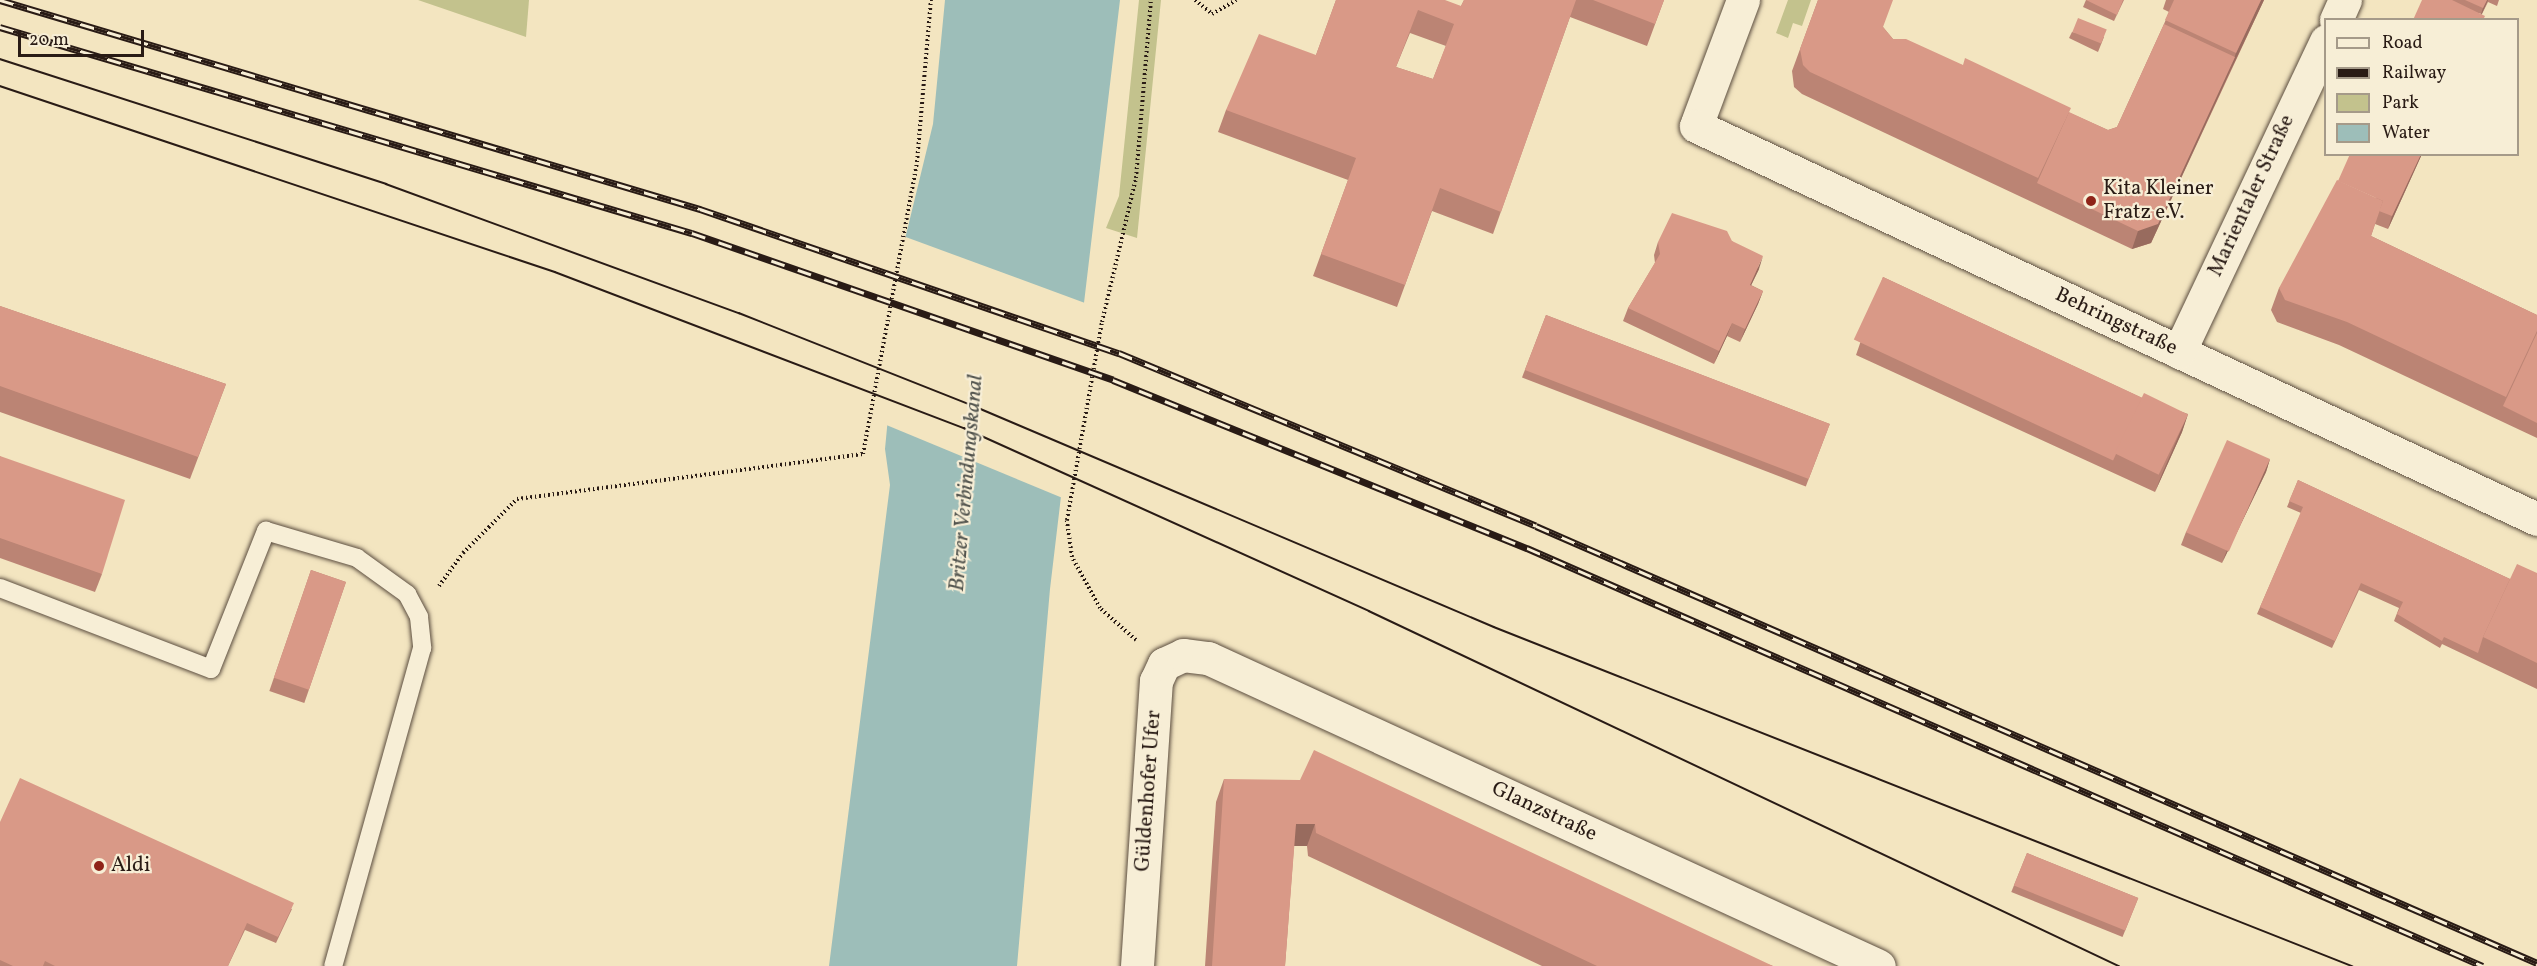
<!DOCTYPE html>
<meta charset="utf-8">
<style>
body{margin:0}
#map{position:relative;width:2537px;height:966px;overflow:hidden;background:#f3e5c0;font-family:Vollkorn,serif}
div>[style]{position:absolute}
.green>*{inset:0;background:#c3c28d}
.water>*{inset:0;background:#9dbeb9}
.pier>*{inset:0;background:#f3e5c0}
.path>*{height:4px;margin-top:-2px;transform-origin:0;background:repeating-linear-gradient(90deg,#291b15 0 1.5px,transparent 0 4.5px)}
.roads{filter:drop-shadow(0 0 2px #5c4e40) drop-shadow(0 0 2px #5c4e40)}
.lane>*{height:18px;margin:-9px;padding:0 9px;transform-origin:9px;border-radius:9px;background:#f7eed6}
.street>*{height:33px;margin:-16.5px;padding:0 16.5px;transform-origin:16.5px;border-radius:16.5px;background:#f7eed6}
.tram>*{height:1.5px;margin:-0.75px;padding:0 0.75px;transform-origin:0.75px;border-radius:0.75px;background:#291b15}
.rail>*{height:7px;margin-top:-3.5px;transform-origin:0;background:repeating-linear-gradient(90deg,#f7eed6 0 14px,#291b15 0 28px);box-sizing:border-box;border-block:2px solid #291b15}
.wall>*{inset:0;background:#bb8474;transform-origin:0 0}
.shaded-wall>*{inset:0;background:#986b5e}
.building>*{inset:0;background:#d99987;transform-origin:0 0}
.dots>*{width:16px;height:16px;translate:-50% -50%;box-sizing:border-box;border:3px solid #f7eed6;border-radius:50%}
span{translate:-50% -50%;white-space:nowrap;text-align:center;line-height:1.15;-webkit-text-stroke:4.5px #f7eed6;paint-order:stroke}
.poi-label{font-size:21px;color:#291b15}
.left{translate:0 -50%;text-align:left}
.street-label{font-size:21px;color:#291b15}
.water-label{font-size:22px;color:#52544e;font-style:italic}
.legend{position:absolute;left:2324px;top:18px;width:195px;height:138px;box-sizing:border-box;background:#f7eed6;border:2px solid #a59a89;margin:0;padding:8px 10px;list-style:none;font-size:18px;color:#291b15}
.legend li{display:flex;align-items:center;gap:12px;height:30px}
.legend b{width:30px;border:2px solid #a59a89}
.scale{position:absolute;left:18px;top:30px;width:126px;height:27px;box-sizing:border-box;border:3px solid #291b15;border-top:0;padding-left:8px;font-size:18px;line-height:21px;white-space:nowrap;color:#291b15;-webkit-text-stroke:4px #f7eed6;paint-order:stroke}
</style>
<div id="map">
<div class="green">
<i style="clip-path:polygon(418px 0,529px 0,526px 37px)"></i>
<i style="clip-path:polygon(1139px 0,1161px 0,1137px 238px,1106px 228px,1119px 196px)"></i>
<i style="clip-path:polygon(1788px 0,1811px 0,1802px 26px,1793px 23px,1788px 38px,1776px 33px)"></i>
</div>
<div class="water">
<i style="clip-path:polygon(945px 0,1120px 0,1050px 589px,1017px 966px,829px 966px,890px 485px,885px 449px,905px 239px,933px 124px)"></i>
</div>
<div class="pier">
<i style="clip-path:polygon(903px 236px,1085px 303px,1065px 499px,884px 424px)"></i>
</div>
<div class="path">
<i style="left:1195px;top:0;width:22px;rotate:39deg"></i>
<i style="left:1212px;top:14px;width:28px;rotate:-30deg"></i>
<i style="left:439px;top:586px;width:41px;rotate:-54deg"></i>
<i style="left:463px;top:553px;width:76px;rotate:-45deg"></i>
<i style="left:517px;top:499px;width:349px;rotate:-7.4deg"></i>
<i style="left:863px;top:454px;width:297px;rotate:-79.5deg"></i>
<i style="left:917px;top:162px;width:163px;rotate:-85.1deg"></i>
<i style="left:1136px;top:640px;width:48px;rotate:-138.4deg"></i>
<i style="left:1100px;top:608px;width:58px;rotate:-118.8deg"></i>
<i style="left:1072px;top:557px;width:37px;rotate:-98deg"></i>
<i style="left:1067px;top:520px;width:201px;rotate:-80deg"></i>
<i style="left:1102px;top:322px;width:148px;rotate:-76.7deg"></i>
<i style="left:1136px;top:178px;width:179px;rotate:-85.2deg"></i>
</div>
<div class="roads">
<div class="lane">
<i style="left:0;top:588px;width:226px;rotate:21deg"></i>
<i style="left:211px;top:669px;width:149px;rotate:-68.3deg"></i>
<i style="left:266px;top:531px;width:95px;rotate:16.5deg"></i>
<i style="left:357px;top:558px;width:62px;rotate:35.8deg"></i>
<i style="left:407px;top:594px;width:26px;rotate:62deg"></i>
<i style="left:419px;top:617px;width:31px;rotate:84deg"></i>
<i style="left:422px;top:648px;width:330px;rotate:105.6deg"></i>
</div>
<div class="street">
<i style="left:1743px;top:0;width:134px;rotate:110.5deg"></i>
<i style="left:1696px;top:126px;width:928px;rotate:25.05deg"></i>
<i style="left:2336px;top:20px;width:22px;rotate:-66deg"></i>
<i style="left:2179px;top:352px;width:344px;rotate:-64.7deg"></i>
<i style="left:1137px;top:966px;width:286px;rotate:-86.2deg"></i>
<i style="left:1156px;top:681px;width:19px;rotate:-65deg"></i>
<i style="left:1164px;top:664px;width:21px;rotate:-25deg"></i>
<i style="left:1183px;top:655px;width:25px;rotate:7deg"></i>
<i style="left:1208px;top:658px;width:738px;rotate:24.66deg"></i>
</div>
</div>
<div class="tram">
<i style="left:0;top:59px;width:406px;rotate:17.9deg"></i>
<i style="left:386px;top:184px;width:376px;rotate:20.1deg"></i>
<i style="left:739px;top:313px;width:247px;rotate:21.6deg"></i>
<i style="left:969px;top:404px;width:570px;rotate:23.01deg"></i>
<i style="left:1494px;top:627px;width:923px;rotate:21.56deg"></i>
<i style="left:0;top:86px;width:585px;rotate:18.53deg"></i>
<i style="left:555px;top:272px;width:438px;rotate:20.9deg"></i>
<i style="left:964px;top:428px;width:444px;rotate:24.3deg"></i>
<i style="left:1369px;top:611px;width:830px;rotate:25.33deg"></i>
</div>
<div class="rail">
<i style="left:0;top:0;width:731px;rotate:16.62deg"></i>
<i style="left:700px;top:209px;width:443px;rotate:19deg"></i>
<i style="left:1119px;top:353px;width:451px;rotate:22.5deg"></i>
<i style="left:1536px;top:526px;width:1092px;rotate:23.58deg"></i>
<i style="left:0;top:27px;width:722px;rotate:16.58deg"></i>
<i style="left:692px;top:233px;width:446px;rotate:19.2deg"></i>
<i style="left:1113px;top:380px;width:447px;rotate:22.1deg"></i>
<i style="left:1527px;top:548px;width:1043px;rotate:23.62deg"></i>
</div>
<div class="wall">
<i style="clip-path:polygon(evenodd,1336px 0,1461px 6px,1464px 0,1664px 0,1647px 46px,1570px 17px,1493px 234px,1432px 211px,1397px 307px,1313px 276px,1348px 180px,1218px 132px,1226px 110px,1316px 55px,1336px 0,1410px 33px,1446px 46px,1433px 79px,1396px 67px,1410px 33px)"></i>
<i style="clip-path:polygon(1818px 0,1883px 27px,1893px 39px,1962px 65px,2108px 130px,2117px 127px,2164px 24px,2169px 12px,2163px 9px,2166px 0,2264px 0,2151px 243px,2132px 249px,1802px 94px,1794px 87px,1792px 71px)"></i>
<i style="clip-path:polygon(2086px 0,2124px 0,2114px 21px,2083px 7px)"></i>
<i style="clip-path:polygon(2422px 0,2499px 0,2497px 6px,2488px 2px,2482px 14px)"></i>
<i style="clip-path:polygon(2072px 32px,2104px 37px,2098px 52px,2069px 38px)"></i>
<i style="clip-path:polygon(2422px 154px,2388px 229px,2375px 224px,2371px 236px,2537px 315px,2537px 438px,2339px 345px,2277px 322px,2271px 310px,2279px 288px)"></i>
<i style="clip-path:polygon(1732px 241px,1759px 269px,1751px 285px,1763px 291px,1758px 304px,1740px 342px,1727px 336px,1714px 364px,1623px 321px,1628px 308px,1655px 263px,1654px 255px,1658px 242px)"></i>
<i style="clip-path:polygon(1883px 277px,2142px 398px,2188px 414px,2182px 432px,2155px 492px,1856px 355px)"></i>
<i style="clip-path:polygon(0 306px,226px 384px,190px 479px,0 412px)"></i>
<i style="left:1546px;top:315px;width:304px;height:67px;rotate:21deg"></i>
<i style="clip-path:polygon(0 456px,102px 574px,95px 592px,0 558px)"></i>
<i style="clip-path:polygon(2270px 459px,2266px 472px,2222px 563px,2181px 545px,2186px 532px)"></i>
<i style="clip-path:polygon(2298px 480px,2510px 579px,2537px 573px,2537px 689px,2442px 644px,2440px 648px,2394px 621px,2399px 608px,2359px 590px,2332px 648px,2257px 614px,2301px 513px,2287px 507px)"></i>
<i style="left:311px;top:570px;width:37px;height:128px;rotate:19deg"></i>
<i style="clip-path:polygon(1224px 779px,1773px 966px,1542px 966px,1308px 856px,1307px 846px,1294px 846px,1285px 966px,1205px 966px,1216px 802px)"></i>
<i style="clip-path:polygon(0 822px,292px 909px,276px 943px,245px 930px,228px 966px,0 966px)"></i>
<i style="left:2027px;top:853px;width:120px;height:42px;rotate:22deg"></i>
</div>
<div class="shaded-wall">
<i style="clip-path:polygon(2261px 0,2264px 0,2228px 76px,2236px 53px)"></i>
<i style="clip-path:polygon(2487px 0,2488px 0,2479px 20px,2483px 8px)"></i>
<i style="clip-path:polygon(2235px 57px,2228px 76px,2151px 243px,2132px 249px,2138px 231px)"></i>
<i style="clip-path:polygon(2421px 154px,2422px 154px,2388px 229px,2392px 216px)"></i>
<i style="clip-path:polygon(1763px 256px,1759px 269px,1745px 298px,1750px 285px)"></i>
<i style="clip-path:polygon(1763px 291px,1758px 304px,1740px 342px,1745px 329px)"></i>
<i style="clip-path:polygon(1732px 323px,1727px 336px,1714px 364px,1719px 351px)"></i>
<i style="clip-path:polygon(2188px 414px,2182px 432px,2155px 492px,2162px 474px)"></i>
<i style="clip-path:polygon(2270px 459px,2266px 472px,2222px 563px,2227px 550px)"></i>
<i style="clip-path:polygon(1296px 824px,1315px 824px,1307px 846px,1288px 846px)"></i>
</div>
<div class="building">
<i style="clip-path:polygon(evenodd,1336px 0,1445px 0,1461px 6px,1464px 0,1576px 0,1501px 212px,1440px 188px,1405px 285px,1321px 254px,1356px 158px,1226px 110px,1259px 34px,1316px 55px,1336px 0,1418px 10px,1454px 24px,1433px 79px,1396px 67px,1418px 10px)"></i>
<i style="clip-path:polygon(1593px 0,1664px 0,1655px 24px)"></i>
<i style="clip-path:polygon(1818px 0,1893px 0,1883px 27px,1893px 39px,1906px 39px,1963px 65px,1965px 58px,2071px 108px,2038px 178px,1810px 72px,1803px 65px,1800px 49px)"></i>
<i style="clip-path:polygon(2086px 0,2123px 0,2117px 15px)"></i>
<i style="clip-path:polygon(2174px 0,2261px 0,2236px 53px,2165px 20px)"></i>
<i style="clip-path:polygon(2422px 0,2452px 0,2485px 16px,2483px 20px,2413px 20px)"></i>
<i style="clip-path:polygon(2465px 0,2487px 0,2483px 8px)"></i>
<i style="left:2078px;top:18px;width:31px;height:15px;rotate:22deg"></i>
<i style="clip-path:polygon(2164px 24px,2235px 57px,2158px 224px,2138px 231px,2037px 183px,2069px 112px,2108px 130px,2117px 127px)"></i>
<i style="clip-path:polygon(2350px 154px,2421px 154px,2392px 216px,2379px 211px,2383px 201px,2338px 181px)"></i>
<i style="clip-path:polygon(2337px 180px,2383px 201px,2371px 236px,2537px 315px,2537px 331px,2506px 397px,2347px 322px,2285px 300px,2279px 288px)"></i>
<i style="clip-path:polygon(1672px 213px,1727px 231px,1732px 241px,1763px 256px,1750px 285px,1763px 291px,1745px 329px,1732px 323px,1719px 351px,1628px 308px,1660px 254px,1658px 242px)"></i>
<i style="left:1883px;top:277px;width:286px;height:69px;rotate:25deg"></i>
<i style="clip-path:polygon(0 306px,226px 384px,198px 457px,0 386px)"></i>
<i style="left:1546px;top:315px;width:304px;height:59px;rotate:21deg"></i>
<i style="clip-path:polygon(2537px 333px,2537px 423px,2503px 406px)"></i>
<i style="left:2144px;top:393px;width:49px;height:67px;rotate:26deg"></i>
<i style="left:2227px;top:440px;width:47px;height:101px;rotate:24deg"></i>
<i style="clip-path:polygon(0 456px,125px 500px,102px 574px,0 538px)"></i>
<i style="clip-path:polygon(2298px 480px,2510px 579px,2483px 637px,2478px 653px,2444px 637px,2442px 641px,2397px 614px,2403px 602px,2361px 583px,2335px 641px,2260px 607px,2303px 507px,2289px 501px)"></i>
<i style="clip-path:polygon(2517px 564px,2537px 573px,2537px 663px,2483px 637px)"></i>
<i style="left:311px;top:570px;width:37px;height:114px;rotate:19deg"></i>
<i style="clip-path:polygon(1314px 750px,1773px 966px,1597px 966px,1316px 833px,1315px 824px,1296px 824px,1285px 966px,1212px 966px,1224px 779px,1300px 780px)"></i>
<i style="clip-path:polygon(20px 778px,294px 903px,278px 937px,247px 923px,228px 966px,55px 966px,45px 961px,43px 966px,13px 966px,0 960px,0 822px)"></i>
<i style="left:2027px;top:853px;width:120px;height:35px;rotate:22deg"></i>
</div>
<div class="dots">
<i style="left:2091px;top:201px;background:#8f2418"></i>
<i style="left:99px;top:866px;background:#8f2418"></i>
</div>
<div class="poi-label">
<span class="left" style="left:2103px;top:201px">Kita Kleiner<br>Fratz e.V.</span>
<span class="left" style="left:111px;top:866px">Aldi</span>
</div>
<div class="street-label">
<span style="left:2252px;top:196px;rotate:-65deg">Marientaler Straße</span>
<span style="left:2116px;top:322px;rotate:25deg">Behringstraße</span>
<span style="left:1149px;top:791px;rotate:-86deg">Güldenhofer Ufer</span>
<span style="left:1544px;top:812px;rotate:25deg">Glanzstraße</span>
</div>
<div class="water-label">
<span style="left:967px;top:483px;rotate:-85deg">Britzer Verbindungskanal</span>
</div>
<ul class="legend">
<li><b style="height:8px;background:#f7eed6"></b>Road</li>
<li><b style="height:8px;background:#291b15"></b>Railway</li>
<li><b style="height:16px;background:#c3c28d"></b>Park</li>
<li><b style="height:16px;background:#9dbeb9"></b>Water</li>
</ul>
<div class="scale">20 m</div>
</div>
